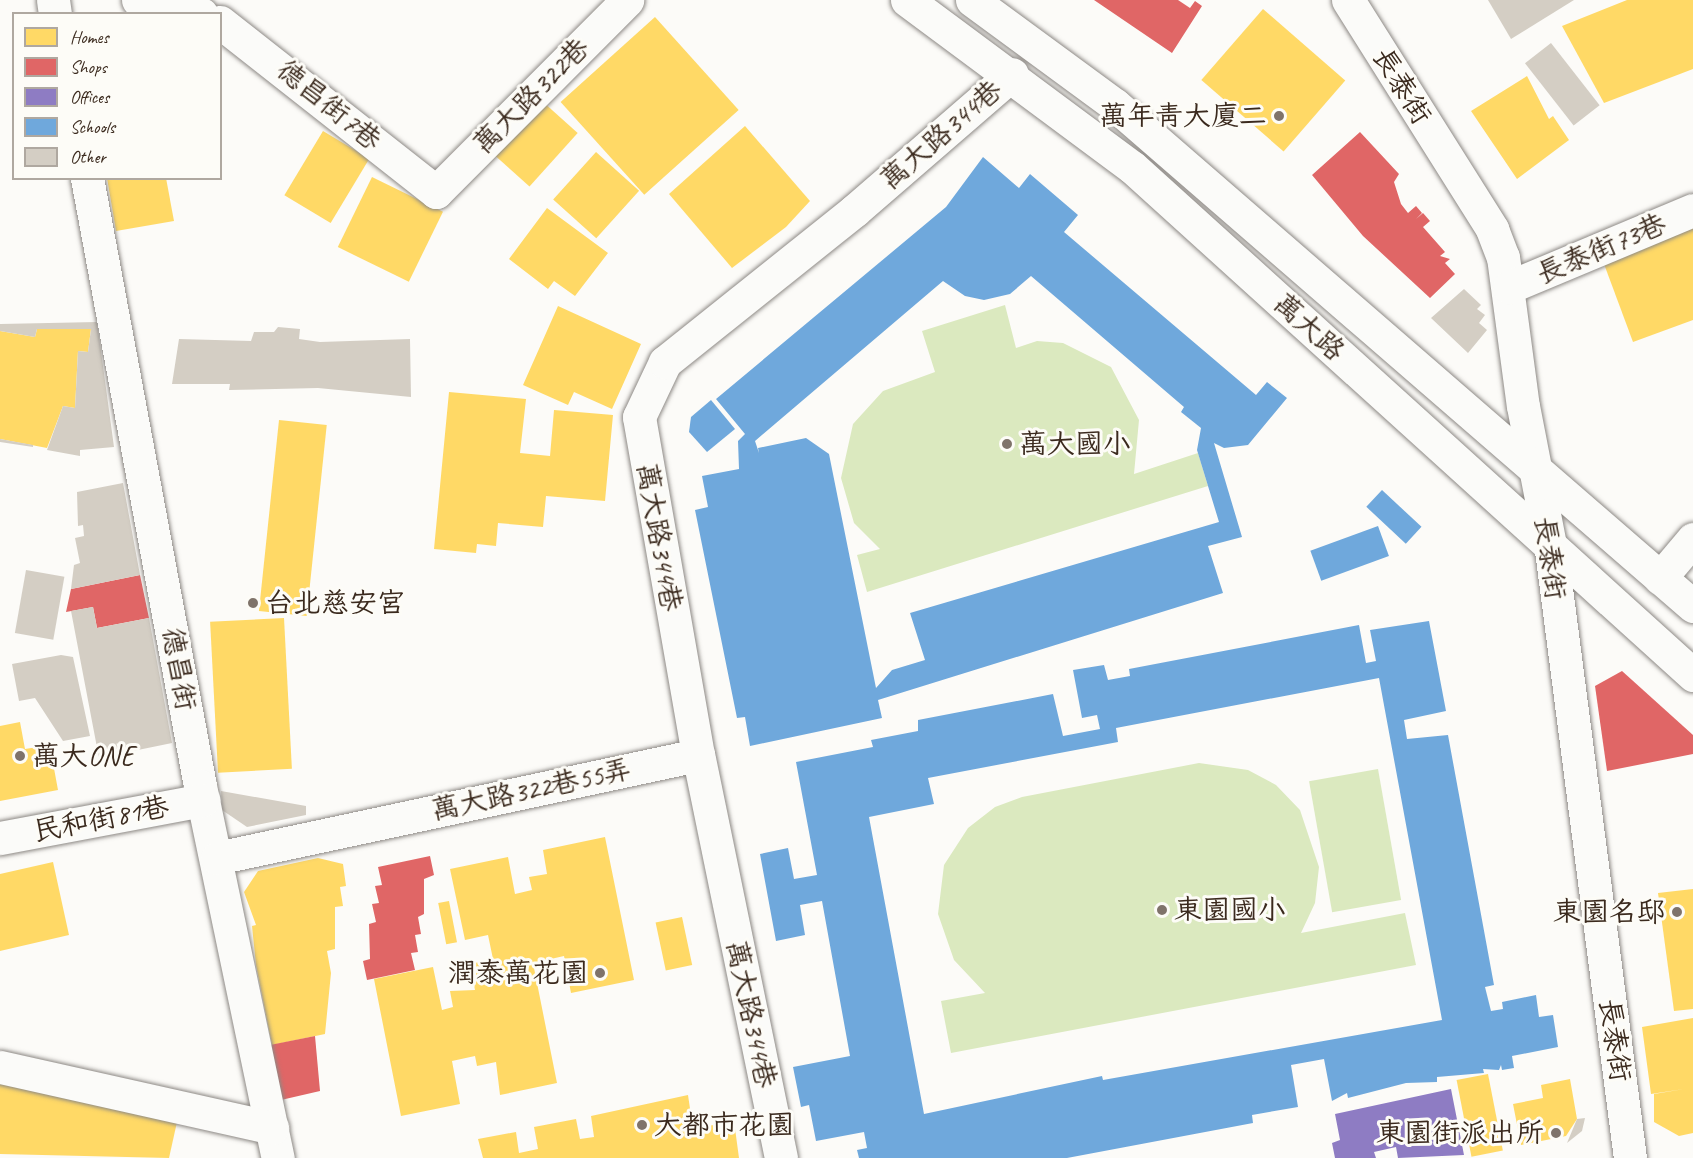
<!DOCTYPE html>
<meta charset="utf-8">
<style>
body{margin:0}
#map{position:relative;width:1693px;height:1158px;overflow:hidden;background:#fcfbf8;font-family:Caveat,"LXGW WenKai TC",sans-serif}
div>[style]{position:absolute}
.green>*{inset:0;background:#dbe9bf;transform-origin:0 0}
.homes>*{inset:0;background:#ffd966;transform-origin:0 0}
.shops>*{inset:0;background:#e06666}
.offices>*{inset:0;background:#8e7cc3}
.schools>*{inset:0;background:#6fa8dc;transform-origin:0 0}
.building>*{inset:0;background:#d4cec4;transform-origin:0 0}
.roads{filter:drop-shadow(0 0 2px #8d8985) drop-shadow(0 0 2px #8d8985)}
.street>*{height:33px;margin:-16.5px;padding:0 16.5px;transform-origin:16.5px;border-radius:16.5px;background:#fbfbf9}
.secondary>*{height:33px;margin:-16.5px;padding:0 16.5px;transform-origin:16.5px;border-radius:16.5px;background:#fbfbf9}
.dots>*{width:16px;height:16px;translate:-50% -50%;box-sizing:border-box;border:3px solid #fdfcf7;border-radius:50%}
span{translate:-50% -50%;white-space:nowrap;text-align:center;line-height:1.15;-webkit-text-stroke:6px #fdfcf7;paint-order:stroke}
.street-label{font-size:28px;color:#3b2a1e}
.poi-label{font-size:28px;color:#3b2a1e}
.right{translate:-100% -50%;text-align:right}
.left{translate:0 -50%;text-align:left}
.legend{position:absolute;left:12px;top:12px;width:210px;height:168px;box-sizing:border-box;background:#fdfcf7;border:2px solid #afa8a0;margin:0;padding:8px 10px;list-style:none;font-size:18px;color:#3b2a1e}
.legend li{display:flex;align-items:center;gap:12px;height:30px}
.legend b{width:30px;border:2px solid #afa8a0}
</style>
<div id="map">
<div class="green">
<i style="clip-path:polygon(1005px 305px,1016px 348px,1037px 341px,1063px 343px,1111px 367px,1139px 420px,1134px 474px,1198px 453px,1208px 486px,867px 592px,857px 555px,880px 549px,854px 523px,841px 478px,853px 424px,883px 391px,935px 372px,922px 331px)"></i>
<i style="clip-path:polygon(1199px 763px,1248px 770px,1276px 785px,1300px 810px,1319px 867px,1315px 903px,1301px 933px,1405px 913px,1416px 965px,951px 1053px,941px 1001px,985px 993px,954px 960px,938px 914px,944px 865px,968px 828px,995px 807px,1022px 797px)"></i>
<i style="left:1378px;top:769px;width:133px;height:70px;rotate:80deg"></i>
</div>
<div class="homes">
<i style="clip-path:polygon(1627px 0,1693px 0,1693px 69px,1604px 103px,1562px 26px)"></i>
<i style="left:1263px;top:9px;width:109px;height:94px;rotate:41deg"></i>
<i style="left:655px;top:17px;width:125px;height:127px;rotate:48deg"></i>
<i style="clip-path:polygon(1527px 76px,1549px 119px,1553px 116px,1569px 140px,1517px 179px,1471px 111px)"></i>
<i style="left:542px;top:101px;width:48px;height:72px;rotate:42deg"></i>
<i style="clip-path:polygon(745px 126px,810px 201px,786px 227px,732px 268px,669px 194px)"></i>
<i style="left:323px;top:131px;width:54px;height:75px;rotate:31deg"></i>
<i style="left:596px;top:152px;width:58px;height:64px;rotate:42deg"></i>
<i style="left:372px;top:177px;width:79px;height:78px;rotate:26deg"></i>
<i style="clip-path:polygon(107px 178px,166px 178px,174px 221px,116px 231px)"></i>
<i style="clip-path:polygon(547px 208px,608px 253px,575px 296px,554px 281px,548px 289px,509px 259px)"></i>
<i style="clip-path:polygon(1693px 228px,1693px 320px,1633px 342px,1604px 264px)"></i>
<i style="clip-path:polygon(558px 306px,641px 344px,612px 409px,574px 392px,568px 405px,523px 385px)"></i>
<i style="clip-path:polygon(37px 329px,91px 329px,88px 352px,78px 351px,75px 408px,63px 406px,47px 448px,0 439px,0 331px,35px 337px)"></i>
<i style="clip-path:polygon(449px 392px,526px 399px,520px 453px,550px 456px,554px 410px,613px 415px,605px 501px,546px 496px,543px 527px,498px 523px,496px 546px,477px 544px,476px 553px,434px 549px)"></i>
<i style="left:279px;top:420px;width:48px;height:192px;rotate:6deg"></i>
<i style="left:284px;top:618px;width:151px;height:74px;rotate:87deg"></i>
<i style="clip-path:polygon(20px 722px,25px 749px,38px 747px,43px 765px,53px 763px,58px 790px,0 801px,0 726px)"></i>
<i style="clip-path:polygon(605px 837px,634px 980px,571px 993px,564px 956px,533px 963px,557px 1083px,500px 1095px,496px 1062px,477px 1066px,475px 1056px,452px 1061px,460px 1104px,401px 1116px,374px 979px,433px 967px,442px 1010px,453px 1007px,450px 991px,475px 990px,470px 964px,493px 959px,488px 935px,465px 940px,450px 869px,508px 857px,515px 894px,532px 890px,529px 877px,547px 874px,543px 850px)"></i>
<i style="clip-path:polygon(318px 858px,343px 864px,346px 886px,340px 887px,343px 906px,335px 907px,335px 949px,327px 951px,331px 973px,325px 1034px,272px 1045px,256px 965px,252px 926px,256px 925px,244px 892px,258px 871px)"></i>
<i style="clip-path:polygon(53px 862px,69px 935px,0 951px,0 874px)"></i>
<i style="clip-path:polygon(1693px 889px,1693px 1009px,1674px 1011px,1658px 893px)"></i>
<i style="left:449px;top:901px;width:42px;height:11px;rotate:79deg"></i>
<i style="left:682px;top:917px;width:49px;height:27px;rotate:78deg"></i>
<i style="clip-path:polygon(1693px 1018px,1693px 1133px,1679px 1136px,1654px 1122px,1654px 1094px,1684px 1089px,1651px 1094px,1642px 1027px)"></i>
<i style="clip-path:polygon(0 1072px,179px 1113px,169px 1158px,0 1154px)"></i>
<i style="left:1488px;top:1074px;width:78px;height:32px;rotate:79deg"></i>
<i style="clip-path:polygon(1570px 1079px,1577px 1119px,1566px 1136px,1521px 1145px,1513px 1104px,1543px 1098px,1541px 1085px)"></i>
<i style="clip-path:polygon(688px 1095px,693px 1129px,734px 1121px,739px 1158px,483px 1158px,478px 1139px,516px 1132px,519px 1153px,538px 1149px,534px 1127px,576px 1119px,580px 1139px,594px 1137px,591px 1116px)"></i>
</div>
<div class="shops">
<i style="clip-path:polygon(1094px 0,1178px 0,1190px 8px,1195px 1px,1202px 6px,1172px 53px)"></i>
<i style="clip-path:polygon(1360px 132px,1399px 174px,1394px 182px,1401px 204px,1408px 213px,1416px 206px,1422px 213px,1416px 219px,1423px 213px,1430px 221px,1423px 227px,1445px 252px,1440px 256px,1450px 259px,1445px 263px,1455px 274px,1430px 298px,1363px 236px,1312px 175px)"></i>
<i style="clip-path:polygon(140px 575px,149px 618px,97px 628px,93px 607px,66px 612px,71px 589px)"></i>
<i style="clip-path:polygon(1622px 671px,1693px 735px,1693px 754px,1607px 771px,1595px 686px)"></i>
<i style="clip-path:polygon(430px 856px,434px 875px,424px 879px,424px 914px,418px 917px,421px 934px,415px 935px,418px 952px,411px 953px,415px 970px,367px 980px,363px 961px,370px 959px,369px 924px,376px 922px,372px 904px,379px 903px,375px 886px,382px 885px,378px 867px)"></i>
<i style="clip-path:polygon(315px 1036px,320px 1091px,281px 1100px,270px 1045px)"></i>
</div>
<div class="offices">
<i style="clip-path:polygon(1451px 1089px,1464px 1155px,1398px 1158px,1396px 1147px,1374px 1152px,1376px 1158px,1335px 1158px,1332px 1143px,1340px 1140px,1335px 1114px)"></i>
</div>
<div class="schools">
<i style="clip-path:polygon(evenodd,983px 157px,1019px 188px,1030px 174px,1078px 215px,1064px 232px,1256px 395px,1267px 382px,1287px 398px,1248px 445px,1224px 448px,1214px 443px,1242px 537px,1208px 546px,1223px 593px,878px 700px,882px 718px,750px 746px,745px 717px,737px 718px,695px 510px,708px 507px,702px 476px,739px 469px,738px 441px,745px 434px,716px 399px,946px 207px,983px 157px,1031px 276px,1184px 407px,1181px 412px,1201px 428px,1197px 450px,1219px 522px,910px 613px,925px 660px,892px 670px,876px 688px,829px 454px,806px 438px,758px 448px,759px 453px,755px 441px,943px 281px,965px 296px,984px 300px,1010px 294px,1031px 276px)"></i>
<i style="clip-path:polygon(711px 400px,735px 429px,707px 452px,689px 432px,691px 417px)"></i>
<i style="left:1382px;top:490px;width:54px;height:23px;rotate:43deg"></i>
<i style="left:1378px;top:526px;width:32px;height:72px;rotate:70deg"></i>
<i style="clip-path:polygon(evenodd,1429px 621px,1446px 711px,1404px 720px,1407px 739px,1448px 735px,1494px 985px,1485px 987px,1491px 1011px,1503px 1009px,1502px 1002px,1536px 995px,1539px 1017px,1553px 1015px,1558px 1047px,1512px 1056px,1514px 1068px,1502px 1070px,1501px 1065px,1499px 1070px,1483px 1069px,1484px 1073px,1437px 1077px,1437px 1082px,1406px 1083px,1348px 1098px,1347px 1093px,1332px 1101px,1324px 1059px,1291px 1065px,1298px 1107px,1252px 1115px,1253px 1123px,1067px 1158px,859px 1158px,857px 1150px,867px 1148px,864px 1132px,816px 1141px,809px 1105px,801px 1107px,793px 1067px,850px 1056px,822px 901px,800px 905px,805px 935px,776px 941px,760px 854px,788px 848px,794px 879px,817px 875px,796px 762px,873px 747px,871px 740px,918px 731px,918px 720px,1053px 694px,1063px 736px,1100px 729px,1097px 715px,1082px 718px,1073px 670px,1104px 665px,1108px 680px,1130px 676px,1129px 669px,1359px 625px,1366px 663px,1376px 661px,1370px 630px,1429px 621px,1379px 678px,1442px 1020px,1103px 1080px,1102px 1076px,924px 1114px,869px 817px,934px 804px,928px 778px,1118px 742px,1116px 728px,1379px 678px)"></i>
</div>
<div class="building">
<i style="clip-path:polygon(1488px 0,1574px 0,1511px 39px)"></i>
<i style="left:1551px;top:43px;width:79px;height:33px;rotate:52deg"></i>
<i style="clip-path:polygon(1464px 289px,1481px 305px,1477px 309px,1485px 315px,1479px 323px,1487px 330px,1468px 353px,1431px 318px)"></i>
<i style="clip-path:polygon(97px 322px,114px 447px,80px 450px,80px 456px,47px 450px,63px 406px,75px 408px,78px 351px,88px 352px,91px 329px,37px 329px,35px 337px,0 331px,0 324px)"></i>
<i style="clip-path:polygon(278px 327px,300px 329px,299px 339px,320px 342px,410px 339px,411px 397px,318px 388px,229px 390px,230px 384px,172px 384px,179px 339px,251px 341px,254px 332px,274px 332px)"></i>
<i style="clip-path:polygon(0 439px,33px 445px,33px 447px,0 442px)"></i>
<i style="clip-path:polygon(123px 483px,140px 575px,71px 589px,74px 565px,80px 563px,75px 538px,84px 536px,83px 525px,78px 526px,77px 492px)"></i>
<i style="left:26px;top:570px;width:39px;height:64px;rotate:10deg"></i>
<i style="clip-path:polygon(93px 607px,97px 628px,149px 618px,172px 743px,99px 758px,71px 611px)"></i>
<i style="clip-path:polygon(61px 655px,73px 657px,90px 736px,63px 741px,35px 698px,19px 701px,12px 664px)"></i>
<i style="clip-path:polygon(221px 791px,306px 806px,306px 815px,247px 827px,222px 810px)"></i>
<i style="clip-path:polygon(1585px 1118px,1582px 1131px,1567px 1143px,1577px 1119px)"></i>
</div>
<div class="roads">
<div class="street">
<i style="left:53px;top:0;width:14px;rotate:82deg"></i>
<i style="left:138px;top:0;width:65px;rotate:12.5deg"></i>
<i style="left:1348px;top:0;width:271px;rotate:57.8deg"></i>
<i style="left:1492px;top:229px;width:30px;rotate:69deg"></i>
<i style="left:1503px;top:257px;width:150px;rotate:82.4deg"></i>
<i style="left:1523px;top:406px;width:147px;rotate:79deg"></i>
<i style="left:1551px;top:550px;width:613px;rotate:82.6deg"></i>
<i style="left:220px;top:22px;width:275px;rotate:38.2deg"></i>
<i style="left:436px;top:192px;width:271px;rotate:-45.1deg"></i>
<i style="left:87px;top:178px;width:618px;rotate:79.47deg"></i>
<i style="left:200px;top:786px;width:380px;rotate:78.2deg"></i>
<i style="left:1509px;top:287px;width:199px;rotate:-22.7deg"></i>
<i style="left:1660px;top:578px;width:51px;rotate:-49.8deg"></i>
<i style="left:0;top:838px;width:207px;rotate:-10.6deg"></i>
<i style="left:217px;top:858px;width:492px;rotate:-12.1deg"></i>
<i style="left:0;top:1067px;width:279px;rotate:12.6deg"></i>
<i style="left:781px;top:1158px;width:411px;rotate:-101.6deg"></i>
<i style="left:698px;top:755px;width:343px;rotate:-99.9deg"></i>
<i style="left:639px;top:417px;width:61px;rotate:-64.7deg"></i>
<i style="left:665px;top:362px;width:242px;rotate:-38.6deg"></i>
<i style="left:854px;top:211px;width:209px;rotate:-40.9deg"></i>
</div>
<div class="secondary">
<i style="left:907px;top:0;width:280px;rotate:36.6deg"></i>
<i style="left:1132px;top:167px;width:757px;rotate:42.16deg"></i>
<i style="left:972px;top:0;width:177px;rotate:36.3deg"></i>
<i style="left:1115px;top:105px;width:765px;rotate:40.92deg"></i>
</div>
</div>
<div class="dots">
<i style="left:1279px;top:116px;background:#7f736a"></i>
<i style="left:1007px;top:444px;background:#7f736a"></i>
<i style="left:253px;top:603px;background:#7f736a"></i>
<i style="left:20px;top:756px;background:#7f736a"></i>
<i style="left:1162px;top:910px;background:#7f736a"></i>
<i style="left:1677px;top:912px;background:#7f736a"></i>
<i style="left:600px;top:973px;background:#7f736a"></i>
<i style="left:642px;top:1125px;background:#7f736a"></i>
<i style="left:1556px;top:1133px;background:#7f736a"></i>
</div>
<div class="street-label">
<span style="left:1402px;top:86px;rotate:58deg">長泰街</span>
<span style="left:531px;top:96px;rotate:-45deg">萬大路322巷</span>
<span style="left:329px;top:105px;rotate:39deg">德昌街7巷</span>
<span style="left:941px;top:135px;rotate:-41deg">萬大路344巷</span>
<span style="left:1601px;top:249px;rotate:-23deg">長泰街73巷</span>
<span style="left:1309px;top:327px;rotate:42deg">萬大路</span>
<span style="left:659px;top:537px;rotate:80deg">萬大路344巷</span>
<span style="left:1550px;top:558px;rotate:82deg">長泰街</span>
<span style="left:179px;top:669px;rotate:80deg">德昌街</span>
<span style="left:531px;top:790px;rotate:-12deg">萬大路322巷55弄</span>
<span style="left:101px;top:819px;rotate:-11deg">民和街81巷</span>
<span style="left:751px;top:1014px;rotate:78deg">萬大路344巷</span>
<span style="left:1615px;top:1040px;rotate:82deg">長泰街</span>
</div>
<div class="poi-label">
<span class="right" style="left:1267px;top:116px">萬年青大廈二</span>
<span class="left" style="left:1019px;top:444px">萬大國小</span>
<span class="left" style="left:265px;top:603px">台北慈安宮</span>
<span class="left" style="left:32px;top:756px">萬大ONE</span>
<span class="left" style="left:1174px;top:910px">東園國小</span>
<span class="right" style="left:1665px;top:912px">東園名邸</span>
<span class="right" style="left:588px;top:973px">潤泰萬花園</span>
<span class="left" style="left:654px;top:1125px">大都市花園</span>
<span class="right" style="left:1544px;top:1133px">東園街派出所</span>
</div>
<ul class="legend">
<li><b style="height:16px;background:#ffd966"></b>Homes</li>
<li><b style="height:16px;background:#e06666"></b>Shops</li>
<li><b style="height:16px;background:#8e7cc3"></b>Offices</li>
<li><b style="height:16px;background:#6fa8dc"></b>Schools</li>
<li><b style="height:16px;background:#d4cec4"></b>Other</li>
</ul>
</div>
